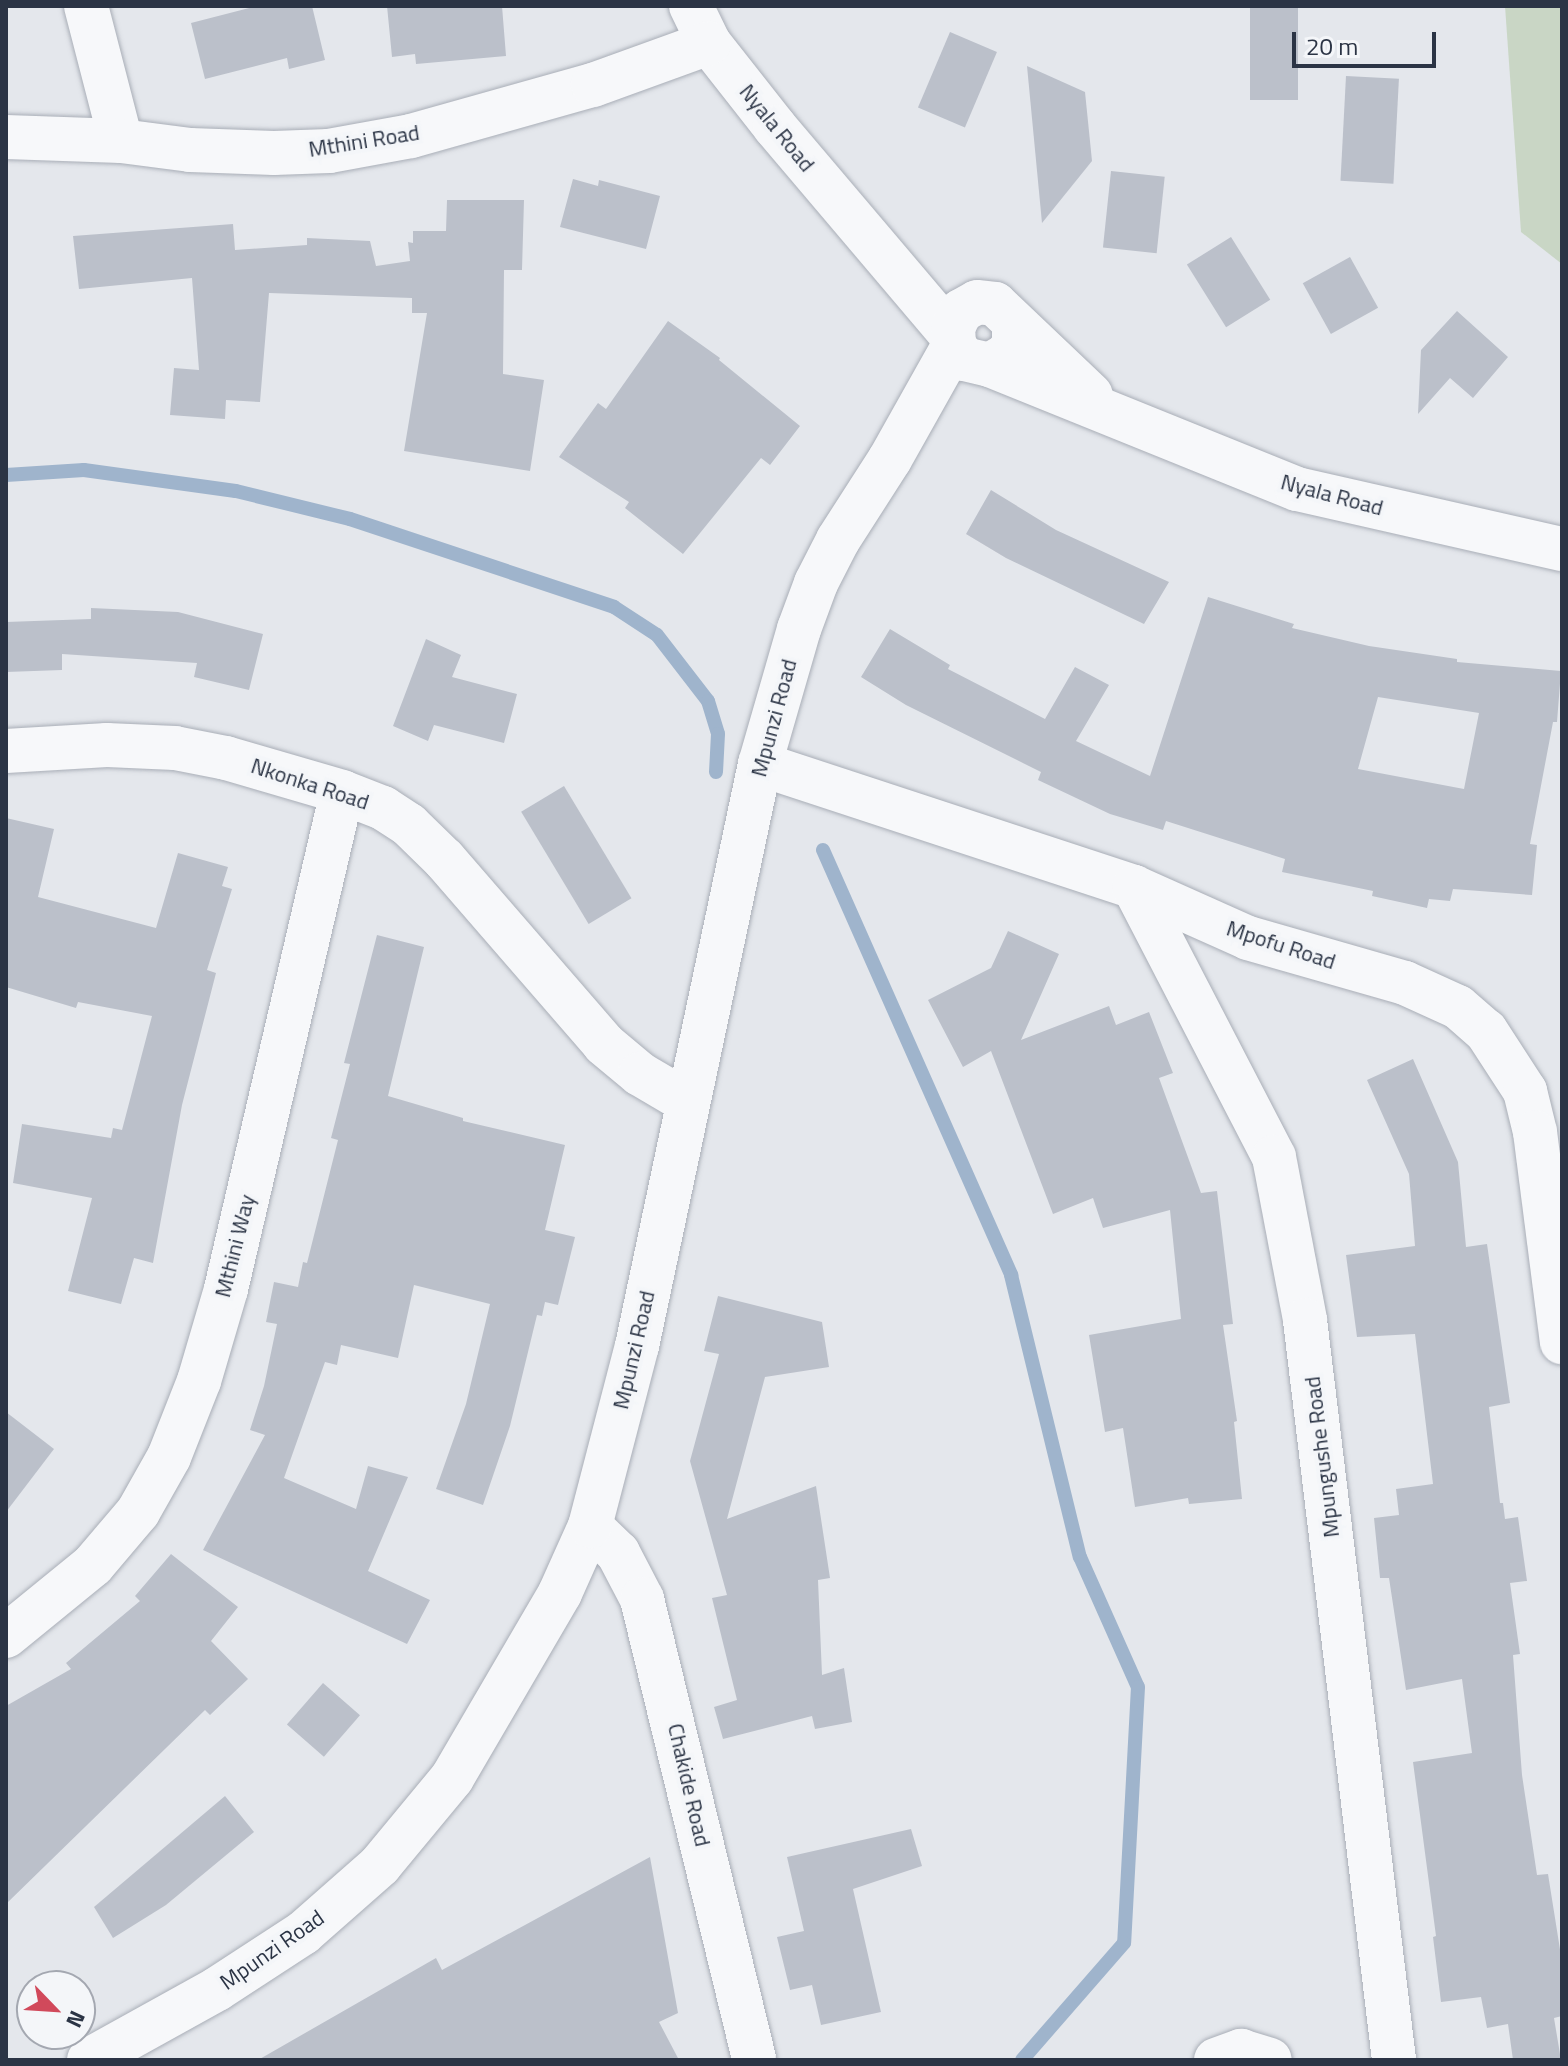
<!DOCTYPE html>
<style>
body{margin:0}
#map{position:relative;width:1568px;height:2066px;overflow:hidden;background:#e4e7ec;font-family:"Titillium Web",sans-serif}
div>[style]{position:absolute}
.green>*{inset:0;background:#c9d6c5}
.stream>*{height:14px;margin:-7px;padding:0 7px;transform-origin:7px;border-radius:7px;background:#9fb4cc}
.building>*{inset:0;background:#bbc0ca;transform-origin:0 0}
.roads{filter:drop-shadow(0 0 2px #a9aeb7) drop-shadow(0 0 2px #a9aeb7)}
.street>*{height:44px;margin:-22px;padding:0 22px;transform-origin:22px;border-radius:22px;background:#f7f8fa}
span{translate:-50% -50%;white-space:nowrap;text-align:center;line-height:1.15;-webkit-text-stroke:8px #f4f6f9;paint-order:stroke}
.street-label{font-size:22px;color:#2b3445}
.frame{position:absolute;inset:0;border:8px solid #2b3445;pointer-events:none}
.north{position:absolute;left:16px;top:1970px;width:80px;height:80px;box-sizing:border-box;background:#f4f6f9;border:2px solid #a4a8b1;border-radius:50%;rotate:115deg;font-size:22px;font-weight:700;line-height:32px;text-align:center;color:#2b3445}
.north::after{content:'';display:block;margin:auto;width:28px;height:36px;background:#d1495b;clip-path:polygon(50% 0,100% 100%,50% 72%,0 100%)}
.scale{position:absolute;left:1292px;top:32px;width:144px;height:36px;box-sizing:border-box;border:4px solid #2b3445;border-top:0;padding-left:10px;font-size:24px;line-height:28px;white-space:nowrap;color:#2b3445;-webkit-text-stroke:6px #f4f6f9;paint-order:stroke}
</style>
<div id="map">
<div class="green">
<i style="clip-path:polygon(1505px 6px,1562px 6px,1562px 264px,1521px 232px)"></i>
</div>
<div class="stream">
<i style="left:6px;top:475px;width:78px;rotate:-3.7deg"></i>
<i style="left:84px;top:470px;width:153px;rotate:7.9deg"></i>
<i style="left:236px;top:491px;width:117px;rotate:13.8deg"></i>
<i style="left:350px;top:519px;width:278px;rotate:18.4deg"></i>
<i style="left:614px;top:607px;width:51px;rotate:33.1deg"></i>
<i style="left:657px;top:635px;width:83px;rotate:52.3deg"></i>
<i style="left:708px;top:701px;width:34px;rotate:73deg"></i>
<i style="left:718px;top:734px;width:38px;rotate:93deg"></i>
<i style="left:823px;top:850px;width:465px;rotate:66.1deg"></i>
<i style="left:1011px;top:1275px;width:290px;rotate:76.3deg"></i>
<i style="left:1080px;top:1557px;width:142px;rotate:66deg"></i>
<i style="left:1138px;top:1687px;width:256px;rotate:93.1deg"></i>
<i style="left:1124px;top:1943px;width:155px;rotate:131.1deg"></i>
</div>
<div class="building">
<i style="clip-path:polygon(257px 6px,312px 6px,325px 60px,289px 69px,287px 58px,205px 79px,191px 23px)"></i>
<i style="clip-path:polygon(387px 6px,502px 6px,506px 56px,416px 64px,415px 54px,392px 57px)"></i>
<i style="left:1250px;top:6px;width:48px;height:94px"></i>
<i style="left:950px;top:32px;width:51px;height:82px;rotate:23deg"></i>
<i style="clip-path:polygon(1027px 66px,1085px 92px,1092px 161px,1042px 223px)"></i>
<i style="left:1346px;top:76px;width:53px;height:105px;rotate:3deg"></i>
<i style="left:1111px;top:171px;width:54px;height:77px;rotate:6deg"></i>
<i style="clip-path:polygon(573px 179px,598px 186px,599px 180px,660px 196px,646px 249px,560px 227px)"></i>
<i style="clip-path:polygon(447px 200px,524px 200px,522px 270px,504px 270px,503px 374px,544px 380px,530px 471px,404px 451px,427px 313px,412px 313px,412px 298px,269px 293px,260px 402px,226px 400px,225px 419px,170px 415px,174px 368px,199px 370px,192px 278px,79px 289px,73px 236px,233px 224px,235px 250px,307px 245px,307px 238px,370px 241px,376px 266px,410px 261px,408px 242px,413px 243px,413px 231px,446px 231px)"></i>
<i style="left:1231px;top:237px;width:74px;height:52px;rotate:58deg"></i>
<i style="left:1350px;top:257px;width:58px;height:54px;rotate:61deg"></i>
<i style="clip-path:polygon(1457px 311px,1508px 357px,1473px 398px,1450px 378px,1418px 414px,1421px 350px)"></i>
<i style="clip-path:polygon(668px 321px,720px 358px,719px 360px,800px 426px,770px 465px,761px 458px,683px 554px,625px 508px,629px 502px,559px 457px,598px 403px,606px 409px)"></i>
<i style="clip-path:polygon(991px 490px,1056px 530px,1169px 582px,1144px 624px,1006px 558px,966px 534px)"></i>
<i style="clip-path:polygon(evenodd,1208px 597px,1294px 624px,1292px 628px,1369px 646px,1457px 659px,1457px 662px,1561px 671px,1557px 722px,1553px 722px,1530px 844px,1537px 845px,1532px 895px,1453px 889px,1450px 901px,1429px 899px,1427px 908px,1372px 896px,1373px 891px,1282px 872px,1285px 859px,1166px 821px,1163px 830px,1110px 814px,1038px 780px,1041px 772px,906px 705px,861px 677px,890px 629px,950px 665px,948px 669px,1045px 719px,1075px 667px,1109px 685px,1076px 741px,1150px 776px,1208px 597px,1378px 697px,1479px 713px,1464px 789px,1358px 769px,1378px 697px)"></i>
<i style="clip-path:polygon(91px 608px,178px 612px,263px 634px,249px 690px,194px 677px,197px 663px,62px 654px,62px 670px,6px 672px,6px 622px,91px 619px)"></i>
<i style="clip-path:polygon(426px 639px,461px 655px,452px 677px,517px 694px,504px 743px,434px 725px,428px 741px,393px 726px)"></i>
<i style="left:564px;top:786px;width:131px;height:50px;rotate:59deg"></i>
<i style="clip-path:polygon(6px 818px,54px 829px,38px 897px,156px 928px,178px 853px,228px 867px,222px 886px,232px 889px,207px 970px,216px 973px,182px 1105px,153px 1263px,134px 1258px,121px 1304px,68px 1291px,92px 1198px,13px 1183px,22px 1124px,111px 1138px,113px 1128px,122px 1130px,152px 1016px,78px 1002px,76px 1008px,6px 987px)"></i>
<i style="clip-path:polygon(1008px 931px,1059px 954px,1021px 1040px,1109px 1006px,1116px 1025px,1149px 1012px,1173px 1073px,1159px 1078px,1201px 1193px,1217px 1191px,1233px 1324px,1223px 1325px,1237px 1421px,1234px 1422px,1242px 1499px,1189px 1504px,1188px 1498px,1135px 1507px,1123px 1428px,1105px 1432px,1089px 1335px,1181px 1319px,1170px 1210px,1103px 1228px,1093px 1198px,1053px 1214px,991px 1051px,963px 1067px,928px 1000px,991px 968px)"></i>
<i style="clip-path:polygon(377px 935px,424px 947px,388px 1096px,463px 1118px,463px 1121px,565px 1145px,545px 1230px,575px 1237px,558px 1305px,545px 1302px,542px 1316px,537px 1315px,510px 1426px,483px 1505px,436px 1489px,466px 1404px,490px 1304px,414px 1285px,398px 1358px,341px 1345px,337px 1365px,325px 1362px,284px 1478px,356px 1509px,368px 1466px,408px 1477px,368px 1571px,430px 1600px,407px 1644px,203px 1550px,265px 1435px,250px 1430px,264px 1386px,277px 1324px,266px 1322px,274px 1282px,298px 1287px,303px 1262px,307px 1263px,338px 1140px,331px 1138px,350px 1064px,344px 1063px)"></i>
<i style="clip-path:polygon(1413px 1059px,1458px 1162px,1466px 1247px,1487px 1244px,1510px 1403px,1489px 1407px,1500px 1503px,1503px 1503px,1505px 1519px,1518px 1517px,1527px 1581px,1510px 1583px,1520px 1654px,1513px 1655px,1522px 1775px,1537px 1875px,1548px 1874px,1562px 1962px,1562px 2016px,1554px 2018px,1561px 2060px,1513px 2060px,1508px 2024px,1487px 2028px,1481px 1997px,1441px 2002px,1433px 1937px,1436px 1936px,1413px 1762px,1472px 1753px,1462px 1679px,1406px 1690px,1389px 1578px,1380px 1578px,1374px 1518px,1399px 1515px,1396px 1489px,1433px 1484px,1415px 1334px,1357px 1337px,1346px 1255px,1415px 1246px,1409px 1174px,1367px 1080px)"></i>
<i style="clip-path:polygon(718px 1296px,822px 1322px,829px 1367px,765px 1377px,727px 1519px,816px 1486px,830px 1578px,818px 1580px,822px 1675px,844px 1668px,852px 1722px,815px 1729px,812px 1716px,723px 1739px,714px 1707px,737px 1700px,712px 1598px,727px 1595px,690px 1461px,719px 1354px,704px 1351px)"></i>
<i style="clip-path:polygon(6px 1412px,54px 1449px,6px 1512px)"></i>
<i style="clip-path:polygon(171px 1554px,238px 1607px,211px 1641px,248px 1679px,210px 1715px,205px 1710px,6px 1904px,6px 1706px,71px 1669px,66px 1663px,140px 1601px,135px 1596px)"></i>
<i style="left:323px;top:1683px;width:49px;height:55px;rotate:41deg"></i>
<i style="clip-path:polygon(225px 1796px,254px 1832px,166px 1905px,113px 1938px,94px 1907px)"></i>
<i style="clip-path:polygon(911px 1829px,922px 1866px,853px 1889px,881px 2012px,821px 2025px,812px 1985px,790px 1990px,777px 1937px,804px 1931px,787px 1857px)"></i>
<i style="clip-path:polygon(650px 1857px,678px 2013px,659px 2022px,679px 2060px,258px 2060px,436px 1958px,442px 1970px)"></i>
</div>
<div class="roads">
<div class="street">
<i style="left:86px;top:6px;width:139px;rotate:75.5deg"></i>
<i style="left:691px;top:6px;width:41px;rotate:64.1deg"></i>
<i style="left:709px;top:43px;width:107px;rotate:51.8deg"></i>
<i style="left:775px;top:127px;width:274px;rotate:49.7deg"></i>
<i style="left:6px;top:137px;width:115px;rotate:2deg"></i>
<i style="left:121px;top:141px;width:70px;rotate:7.4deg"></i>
<i style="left:190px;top:150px;width:84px;rotate:2deg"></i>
<i style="left:274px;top:153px;width:55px;rotate:-2.1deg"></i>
<i style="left:329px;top:151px;width:83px;rotate:-10.4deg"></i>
<i style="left:411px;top:136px;width:189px;rotate:-15.7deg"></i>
<i style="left:593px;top:85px;width:123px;rotate:-19.9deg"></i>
<i style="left:1014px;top:326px;width:17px;rotate:90deg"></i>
<i style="left:1014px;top:343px;width:13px;rotate:119deg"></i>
<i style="left:1008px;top:354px;width:21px;rotate:149deg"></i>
<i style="left:990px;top:365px;width:27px;rotate:-167deg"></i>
<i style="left:964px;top:359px;width:17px;rotate:-126deg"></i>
<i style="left:954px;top:345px;width:18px;rotate:-93deg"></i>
<i style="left:953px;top:327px;width:18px;rotate:-63deg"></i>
<i style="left:961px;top:311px;width:18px;rotate:-29deg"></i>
<i style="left:977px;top:302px;width:18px;rotate:6deg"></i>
<i style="left:995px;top:304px;width:132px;rotate:43.5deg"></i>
<i style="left:990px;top:365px;width:331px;rotate:22deg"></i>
<i style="left:1297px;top:489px;width:272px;rotate:12.8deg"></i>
<i style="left:6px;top:751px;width:101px;rotate:-3.4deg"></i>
<i style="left:107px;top:745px;width:68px;rotate:2.5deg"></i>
<i style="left:175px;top:748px;width:52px;rotate:11.1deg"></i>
<i style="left:226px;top:758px;width:121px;rotate:16.3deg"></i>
<i style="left:342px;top:792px;width:44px;rotate:21.3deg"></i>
<i style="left:383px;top:808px;width:31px;rotate:33deg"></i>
<i style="left:409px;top:825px;width:49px;rotate:44.2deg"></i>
<i style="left:444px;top:859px;width:245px;rotate:49.1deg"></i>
<i style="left:604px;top:1044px;width:47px;rotate:39.8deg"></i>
<i style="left:640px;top:1074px;width:53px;rotate:30.4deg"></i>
<i style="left:760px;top:764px;width:394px;rotate:18.2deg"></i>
<i style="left:1134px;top:887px;width:125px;rotate:24.1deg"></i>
<i style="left:1248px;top:938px;width:163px;rotate:16deg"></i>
<i style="left:1405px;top:983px;width:58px;rotate:24.4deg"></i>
<i style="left:1458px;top:1007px;width:37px;rotate:41deg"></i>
<i style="left:1486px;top:1031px;width:72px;rotate:57deg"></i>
<i style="left:1525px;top:1091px;width:42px;rotate:76.3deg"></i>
<i style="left:1535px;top:1132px;width:212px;rotate:82.7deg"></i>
<i style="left:1134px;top:887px;width:304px;rotate:62.6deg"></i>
<i style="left:1274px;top:1157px;width:166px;rotate:79.2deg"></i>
<i style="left:1305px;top:1320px;width:745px;rotate:83.14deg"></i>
<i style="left:590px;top:1526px;width:39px;rotate:44deg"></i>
<i style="left:618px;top:1553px;width:52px;rotate:62.4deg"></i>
<i style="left:642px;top:1599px;width:474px;rotate:76.3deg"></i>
<i style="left:6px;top:1636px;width:112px;rotate:-39.2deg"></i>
<i style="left:93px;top:1565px;width:70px;rotate:-49.7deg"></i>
<i style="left:138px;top:1512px;width:63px;rotate:-60.6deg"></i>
<i style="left:169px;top:1457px;width:82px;rotate:-68.5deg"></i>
<i style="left:199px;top:1381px;width:96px;rotate:-73.6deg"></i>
<i style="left:226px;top:1289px;width:510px;rotate:-76.86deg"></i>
<i style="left:89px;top:2060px;width:146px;rotate:-29deg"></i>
<i style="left:217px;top:1989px;width:103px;rotate:-33.1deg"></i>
<i style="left:303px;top:1933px;width:103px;rotate:-41.4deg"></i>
<i style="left:380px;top:1865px;width:113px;rotate:-50.4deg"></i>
<i style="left:452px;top:1778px;width:214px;rotate:-59.7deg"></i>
<i style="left:560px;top:1593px;width:73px;rotate:-65.9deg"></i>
<i style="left:590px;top:1526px;width:186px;rotate:-75.4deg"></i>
<i style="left:637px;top:1346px;width:595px;rotate:-78.07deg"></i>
<i style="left:760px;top:764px;width:141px;rotate:-73.9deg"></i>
<i style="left:799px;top:629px;width:49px;rotate:-69.7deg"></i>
<i style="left:816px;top:583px;width:48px;rotate:-62.9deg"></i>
<i style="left:838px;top:540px;width:96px;rotate:-57.3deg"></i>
<i style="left:890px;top:459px;width:131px;rotate:-60.7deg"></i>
<i style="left:1216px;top:2060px;width:27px;rotate:-20deg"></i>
<i style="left:1241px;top:2051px;width:30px;rotate:17deg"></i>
</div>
</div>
<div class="street-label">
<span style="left:777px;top:128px;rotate:51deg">Nyala Road</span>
<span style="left:364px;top:141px;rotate:-9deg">Mthini Road</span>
<span style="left:1332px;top:495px;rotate:15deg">Nyala Road</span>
<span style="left:774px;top:718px;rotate:-75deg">Mpunzi Road</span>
<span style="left:310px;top:784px;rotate:18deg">Nkonka Road</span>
<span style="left:1281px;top:945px;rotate:18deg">Mpofu Road</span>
<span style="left:235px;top:1246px;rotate:-76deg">Mthini Way</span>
<span style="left:634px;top:1350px;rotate:-77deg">Mpunzi Road</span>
<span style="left:1322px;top:1457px;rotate:-97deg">Mpungushe Road</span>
<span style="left:689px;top:1785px;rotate:77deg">Chakide Road</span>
<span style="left:272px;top:1950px;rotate:-35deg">Mpunzi Road</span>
</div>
<div class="frame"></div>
<div class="north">N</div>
<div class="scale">20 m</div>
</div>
